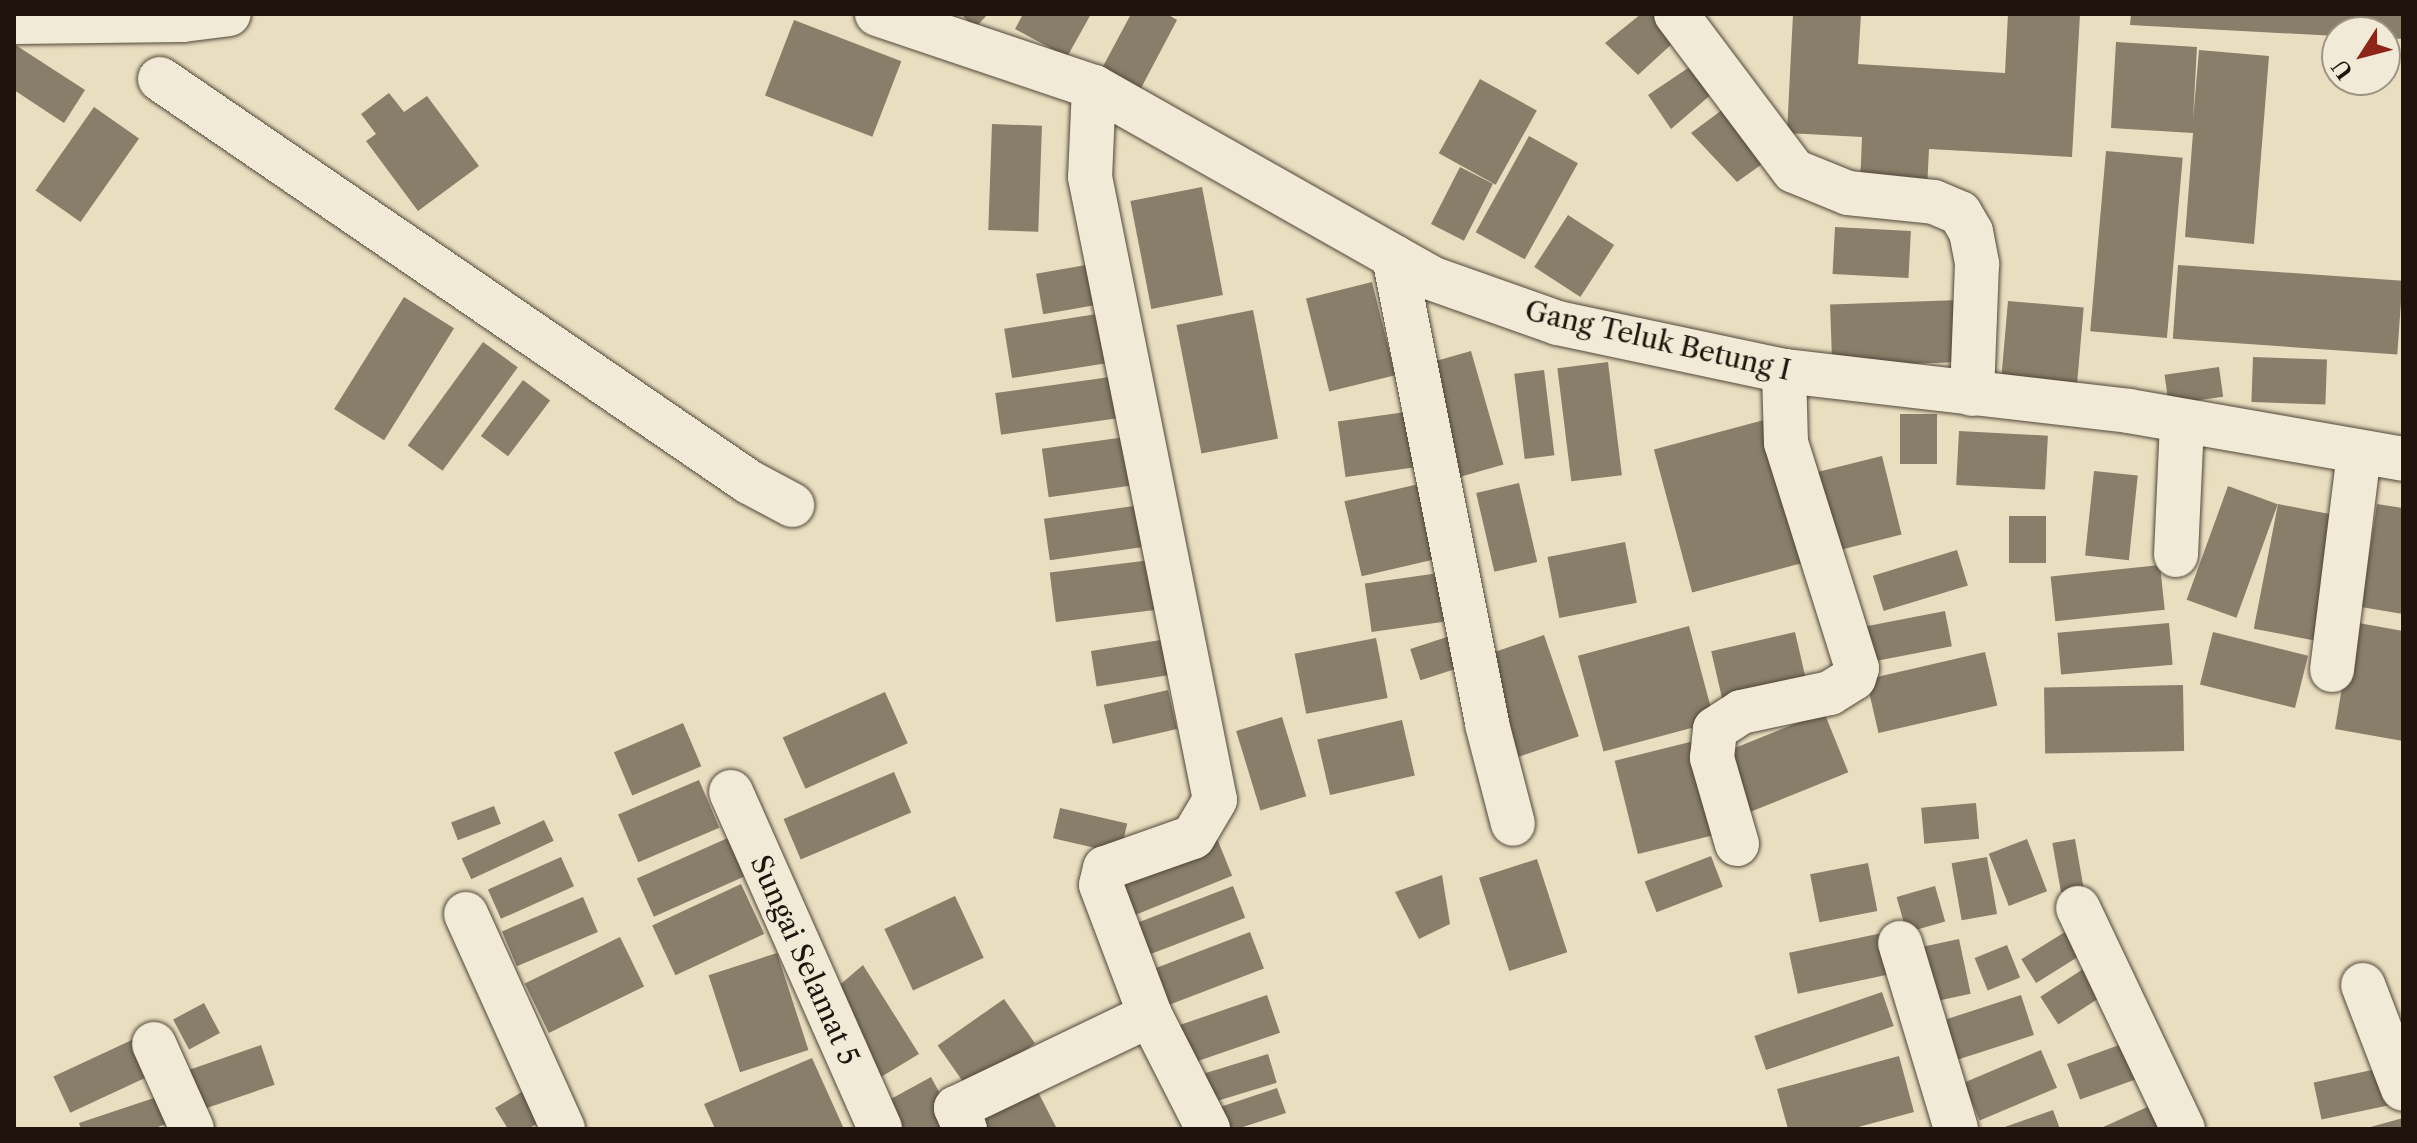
<!DOCTYPE html>
<style>
body{margin:0}
#map{position:relative;width:2417px;height:1143px;overflow:hidden;background:#e9dfc0;font-family:"Libre Caslon Text",serif}
div>[style]{position:absolute}
.building>*{inset:0;background:#887e6a;transform-origin:0 0}
.roads{filter:drop-shadow(0 0 2px #51473a) drop-shadow(0 0 2px #51473a)}
.street>*{height:44px;margin:-22px;padding:0 22px;transform-origin:22px;border-radius:22px;background:#f1ead6}
span{translate:-50% -50%;white-space:nowrap;text-align:center;line-height:1.15;-webkit-text-stroke:8px #f1ead6;paint-order:stroke}
.street-label{font-size:28px;color:#1e140d}
.frame{position:absolute;inset:0;border:16px solid #1e140d;pointer-events:none}
.north{position:absolute;left:2321px;top:16px;width:80px;height:80px;box-sizing:border-box;background:#f1ead6;border:2px solid #9d9486;border-radius:50%;rotate:234deg;font-size:22px;font-weight:700;line-height:32px;text-align:center;color:#1e140d}
.north::after{content:'';display:block;margin:auto;width:28px;height:36px;background:#8f2418;clip-path:polygon(50% 0,100% 100%,50% 72%,0 100%)}
</style>
<div id="map">
<div class="building">
<i style="clip-path:polygon(961px 14px,988px 14px,975px 28px)"></i>
<i style="clip-path:polygon(1023px 14px,1091px 14px,1067px 57px,1015px 29px)"></i>
<i style="clip-path:polygon(1131px 14px,1167px 14px,1177px 20px,1139px 92px,1100px 72px)"></i>
<i style="clip-path:polygon(1641px 14px,1658px 14px,1674px 42px,1638px 75px,1605px 43px)"></i>
<i style="clip-path:polygon(1793px 14px,1861px 14px,1858px 64px,2005px 73px,2008px 14px,2080px 14px,2072px 157px,1929px 149px,1927px 190px,1860px 186px,1862px 137px,1787px 133px)"></i>
<i style="clip-path:polygon(2131px 14px,2403px 14px,2403px 39px,2385px 38px,2385px 32px,2337px 36px,2130px 25px)"></i>
<i style="left:794px;top:20px;width:115px;height:81px;rotate:21deg"></i>
<i style="clip-path:polygon(2116px 42px,2197px 47px,2193px 120px,2199px 50px,2269px 56px,2254px 244px,2185px 237px,2193px 133px,2111px 128px)"></i>
<i style="clip-path:polygon(14px 44px,85px 90px,64px 123px,14px 90px)"></i>
<i style="clip-path:polygon(1700px 60px,1720px 87px,1671px 129px,1648px 95px)"></i>
<i style="left:1480px;top:79px;width:65px;height:85px;rotate:29deg"></i>
<i style="clip-path:polygon(389px 93px,404px 112px,427px 96px,479px 166px,418px 211px,366px 141px,376px 134px,361px 114px)"></i>
<i style="clip-path:polygon(1730px 104px,1772px 157px,1737px 182px,1691px 133px)"></i>
<i style="left:94px;top:107px;width:55px;height:102px;rotate:35deg"></i>
<i style="left:992px;top:124px;width:50px;height:106px;rotate:2deg"></i>
<i style="left:1529px;top:136px;width:56px;height:110px;rotate:29deg"></i>
<i style="left:2106px;top:151px;width:77px;height:181px;rotate:5deg"></i>
<i style="left:1460px;top:167px;width:37px;height:64px;rotate:27deg"></i>
<i style="left:1202px;top:187px;width:110px;height:73px;rotate:79deg"></i>
<i style="left:1568px;top:215px;width:55px;height:62px;rotate:33deg"></i>
<i style="left:1835px;top:227px;width:76px;height:47px;rotate:3deg"></i>
<i style="left:1103px;top:262px;width:41px;height:68px;rotate:80deg"></i>
<i style="left:2178px;top:265px;width:225px;height:74px;rotate:4deg"></i>
<i style="left:1372px;top:282px;width:96px;height:68px;rotate:76deg"></i>
<i style="left:404px;top:297px;width:59px;height:132px;rotate:32deg"></i>
<i style="left:1960px;top:300px;width:62px;height:130px;rotate:88deg"></i>
<i style="left:2008px;top:301px;width:76px;height:85px;rotate:5deg"></i>
<i style="left:1253px;top:310px;width:131px;height:78px;rotate:79deg"></i>
<i style="left:1103px;top:313px;width:50px;height:100px;rotate:81deg"></i>
<i style="left:483px;top:342px;width:43px;height:128px;rotate:36deg"></i>
<i style="left:1471px;top:351px;width:118px;height:52px;rotate:74deg"></i>
<i style="left:2253px;top:357px;width:74px;height:45px;rotate:2deg"></i>
<i style="left:1608px;top:362px;width:114px;height:51px;rotate:83deg"></i>
<i style="left:2219px;top:367px;width:30px;height:55px;rotate:82deg"></i>
<i style="left:1544px;top:370px;width:86px;height:30px;rotate:83deg"></i>
<i style="left:1117px;top:376px;width:42px;height:123px;rotate:82deg"></i>
<i style="left:523px;top:380px;width:34px;height:70px;rotate:37deg"></i>
<i style="left:1413px;top:411px;width:56px;height:76px;rotate:82deg"></i>
<i style="left:1900px;top:414px;width:37px;height:50px"></i>
<i style="left:1764px;top:420px;width:148px;height:114px;rotate:75deg"></i>
<i style="left:1959px;top:431px;width:89px;height:54px;rotate:3deg"></i>
<i style="left:1132px;top:436px;width:49px;height:91px;rotate:82deg"></i>
<i style="left:1882px;top:456px;width:81px;height:81px;rotate:76deg"></i>
<i style="left:2094px;top:471px;width:44px;height:85px;rotate:6deg"></i>
<i style="left:1436px;top:480px;width:77px;height:94px;rotate:77deg"></i>
<i style="left:1519px;top:483px;width:81px;height:44px;rotate:77deg"></i>
<i style="left:2228px;top:486px;width:53px;height:121px;rotate:20deg"></i>
<i style="left:2278px;top:504px;width:71px;height:127px;rotate:11deg"></i>
<i style="clip-path:polygon(2377px 504px,2403px 508px,2403px 614px,2361px 607px)"></i>
<i style="left:1141px;top:505px;width:42px;height:98px;rotate:82deg"></i>
<i style="left:2009px;top:516px;width:37px;height:47px"></i>
<i style="left:1625px;top:542px;width:62px;height:79px;rotate:79deg"></i>
<i style="left:1957px;top:550px;width:37px;height:88px;rotate:73deg"></i>
<i style="left:1151px;top:560px;width:50px;height:102px;rotate:83deg"></i>
<i style="left:2160px;top:565px;width:45px;height:110px;rotate:84deg"></i>
<i style="left:1446px;top:572px;width:49px;height:82px;rotate:82deg"></i>
<i style="left:1945px;top:611px;width:36px;height:84px;rotate:79deg"></i>
<i style="clip-path:polygon(2353px 622px,2403px 631px,2403px 741px,2335px 729px)"></i>
<i style="left:2169px;top:623px;width:42px;height:112px;rotate:85deg"></i>
<i style="left:1689px;top:626px;width:99px;height:115px;rotate:75deg"></i>
<i style="left:1795px;top:632px;width:49px;height:86px;rotate:77deg"></i>
<i style="left:2213px;top:632px;width:98px;height:54px;rotate:14deg"></i>
<i style="left:1453px;top:635px;width:33px;height:45px;rotate:72deg"></i>
<i style="left:1544px;top:635px;width:107px;height:73px;rotate:71deg"></i>
<i style="left:1376px;top:638px;width:61px;height:83px;rotate:79deg"></i>
<i style="left:1167px;top:639px;width:36px;height:77px;rotate:81deg"></i>
<i style="left:1985px;top:652px;width:55px;height:122px;rotate:77deg"></i>
<i style="left:2183px;top:685px;width:66px;height:139px;rotate:89deg"></i>
<i style="left:1168px;top:690px;width:40px;height:66px;rotate:77deg"></i>
<i style="left:885px;top:692px;width:56px;height:112px;rotate:66deg"></i>
<i style="left:1824px;top:712px;width:65px;height:117px;rotate:68deg"></i>
<i style="left:1282px;top:717px;width:83px;height:48px;rotate:73deg"></i>
<i style="left:1402px;top:720px;width:57px;height:87px;rotate:77deg"></i>
<i style="left:683px;top:723px;width:47px;height:75px;rotate:67deg"></i>
<i style="left:1702px;top:739px;width:96px;height:90px;rotate:76deg"></i>
<i style="left:894px;top:772px;width:44px;height:120px;rotate:67deg"></i>
<i style="left:699px;top:780px;width:52px;height:88px;rotate:67deg"></i>
<i style="left:1976px;top:803px;width:36px;height:55px;rotate:85deg"></i>
<i style="left:494px;top:806px;width:19px;height:46px;rotate:69deg"></i>
<i style="left:1060px;top:808px;width:69px;height:31px;rotate:13deg"></i>
<i style="left:544px;top:820px;width:23px;height:91px;rotate:65deg"></i>
<i style="left:1216px;top:836px;width:43px;height:120px;rotate:68deg"></i>
<i style="left:730px;top:837px;width:42px;height:102px;rotate:66deg"></i>
<i style="left:2027px;top:839px;width:56px;height:41px;rotate:69deg"></i>
<i style="left:2075px;top:839px;width:50px;height:23px;rotate:80deg"></i>
<i style="left:1711px;top:856px;width:33px;height:71px;rotate:69deg"></i>
<i style="left:561px;top:857px;width:32px;height:80px;rotate:66deg"></i>
<i style="left:1987px;top:857px;width:58px;height:36px;rotate:80deg"></i>
<i style="left:1537px;top:859px;width:98px;height:61px;rotate:72deg"></i>
<i style="left:1868px;top:863px;width:49px;height:59px;rotate:79deg"></i>
<i style="clip-path:polygon(1442px 875px,1450px 924px,1419px 939px,1395px 892px)"></i>
<i style="left:741px;top:884px;width:55px;height:98px;rotate:65deg"></i>
<i style="left:1233px;top:886px;width:34px;height:113px;rotate:69deg"></i>
<i style="left:1935px;top:886px;width:37px;height:40px;rotate:74deg"></i>
<i style="left:955px;top:896px;width:68px;height:78px;rotate:65deg"></i>
<i style="left:583px;top:897px;width:38px;height:88px;rotate:67deg"></i>
<i style="left:2073px;top:927px;width:28px;height:61px;rotate:58deg"></i>
<i style="left:1250px;top:932px;width:39px;height:107px;rotate:69deg"></i>
<i style="left:1882px;top:933px;width:42px;height:95px;rotate:78deg"></i>
<i style="left:620px;top:937px;width:55px;height:106px;rotate:64deg"></i>
<i style="left:1959px;top:939px;width:56px;height:43px;rotate:78deg"></i>
<i style="left:2007px;top:945px;width:35px;height:35px;rotate:68deg"></i>
<i style="left:777px;top:953px;width:102px;height:72px;rotate:72deg"></i>
<i style="left:2094px;top:962px;width:33px;height:64px;rotate:57deg"></i>
<i style="clip-path:polygon(863px 965px,919px 1054px,876px 1080px,828px 995px)"></i>
<i style="left:1882px;top:992px;width:36px;height:135px;rotate:71deg"></i>
<i style="left:1267px;top:995px;width:40px;height:96px;rotate:71deg"></i>
<i style="left:2021px;top:995px;width:42px;height:83px;rotate:72deg"></i>
<i style="left:1004px;top:999px;width:54px;height:81px;rotate:55deg"></i>
<i style="left:204px;top:1003px;width:34px;height:35px;rotate:62deg"></i>
<i style="left:134px;top:1039px;width:40px;height:89px;rotate:65deg"></i>
<i style="left:2130px;top:1041px;width:38px;height:67px;rotate:70deg"></i>
<i style="left:261px;top:1045px;width:42px;height:78px;rotate:71deg"></i>
<i style="left:2041px;top:1050px;width:41px;height:84px;rotate:67deg"></i>
<i style="left:1268px;top:1054px;width:30px;height:78px;rotate:73deg"></i>
<i style="clip-path:polygon(1899px 1056px,1914px 1112px,1851px 1129px,1788px 1129px,1777px 1089px)"></i>
<i style="clip-path:polygon(812px 1058px,844px 1129px,715px 1129px,704px 1104px)"></i>
<i style="left:2386px;top:1067px;width:38px;height:74px;rotate:78deg"></i>
<i style="clip-path:polygon(931px 1077px,959px 1129px,893px 1129px,880px 1105px)"></i>
<i style="clip-path:polygon(1035px 1086px,1057px 1129px,981px 1129px,975px 1117px)"></i>
<i style="clip-path:polygon(1277px 1088px,1286px 1113px,1237px 1129px,1221px 1129px,1214px 1109px)"></i>
<i style="clip-path:polygon(525px 1090px,543px 1120px,528px 1129px,508px 1129px,495px 1108px)"></i>
<i style="clip-path:polygon(160px 1096px,169px 1123px,152px 1129px,81px 1129px,79px 1123px)"></i>
<i style="clip-path:polygon(2156px 1103px,2168px 1129px,2099px 1129px)"></i>
<i style="clip-path:polygon(2053px 1110px,2060px 1129px,1999px 1129px)"></i>
<i style="clip-path:polygon(2403px 1118px,2403px 1129px,2367px 1129px,2367px 1128px)"></i>
</div>
<div class="roads">
<div class="street">
<i style="left:877px;top:14px;width:229px;rotate:18.6deg"></i>
<i style="left:1094px;top:87px;width:387px;rotate:29.5deg"></i>
<i style="left:1431px;top:278px;width:135px;rotate:19.5deg"></i>
<i style="left:1558px;top:323px;width:231px;rotate:12deg"></i>
<i style="left:1784px;top:371px;width:347px;rotate:6.6deg"></i>
<i style="left:2129px;top:411px;width:278px;rotate:9.9deg"></i>
<i style="left:1676px;top:14px;width:196px;rotate:53.1deg"></i>
<i style="left:1794px;top:171px;width:58px;rotate:22.2deg"></i>
<i style="left:1848px;top:193px;width:86px;rotate:6deg"></i>
<i style="left:1934px;top:202px;width:28px;rotate:23deg"></i>
<i style="left:1960px;top:213px;width:22px;rotate:60deg"></i>
<i style="left:1971px;top:232px;width:33px;rotate:79deg"></i>
<i style="left:1977px;top:264px;width:130px;rotate:92.2deg"></i>
<i style="left:14px;top:22px;width:169px;rotate:-0.7deg"></i>
<i style="left:183px;top:20px;width:46px;rotate:-7.4deg"></i>
<i style="left:160px;top:79px;width:714px;rotate:34.38deg"></i>
<i style="left:749px;top:482px;width:49px;rotate:28.1deg"></i>
<i style="left:1094px;top:87px;width:90px;rotate:92.5deg"></i>
<i style="left:1090px;top:177px;width:635px;rotate:78.65deg"></i>
<i style="left:1215px;top:800px;width:43px;rotate:120.7deg"></i>
<i style="left:1193px;top:837px;width:93px;rotate:160.6deg"></i>
<i style="left:1105px;top:868px;width:17px;rotate:103deg"></i>
<i style="left:1101px;top:885px;width:139px;rotate:69.3deg"></i>
<i style="left:1150px;top:1015px;width:128px;rotate:63deg"></i>
<i style="left:1394px;top:257px;width:476px;rotate:78.7deg"></i>
<i style="left:1487px;top:724px;width:103px;rotate:75.4deg"></i>
<i style="left:2176px;top:555px;width:134px;rotate:-87.4deg"></i>
<i style="left:2332px;top:670px;width:219px;rotate:-82.9deg"></i>
<i style="left:731px;top:792px;width:368px;rotate:66.1deg"></i>
<i style="left:1737px;top:844px;width:90px;rotate:-106.2deg"></i>
<i style="left:1712px;top:758px;width:29px;rotate:-84deg"></i>
<i style="left:1715px;top:729px;width:31px;rotate:-33deg"></i>
<i style="left:1741px;top:712px;width:91px;rotate:-12.1deg"></i>
<i style="left:1830px;top:693px;width:28px;rotate:-32deg"></i>
<i style="left:1854px;top:678px;width:10px;rotate:-73deg"></i>
<i style="left:1857px;top:668px;width:236px;rotate:-107.5deg"></i>
<i style="left:1786px;top:443px;width:72px;rotate:-91.6deg"></i>
<i style="left:2078px;top:908px;width:245px;rotate:64.6deg"></i>
<i style="left:466px;top:914px;width:236px;rotate:65.7deg"></i>
<i style="left:1900px;top:943px;width:194px;rotate:73.2deg"></i>
<i style="left:2363px;top:985px;width:111px;rotate:69deg"></i>
<i style="left:154px;top:1044px;width:93px;rotate:65.9deg"></i>
<i style="left:965px;top:1129px;width:23px;rotate:-113deg"></i>
<i style="left:956px;top:1108px;width:215px;rotate:-25.6deg"></i>
</div>
</div>
<div class="street-label">
<span style="left:1658px;top:340px;rotate:13deg">Gang Teluk Betung I</span>
<span style="left:805px;top:960px;rotate:66deg">Sungai Selamat 5</span>
</div>
<div class="frame"></div>
<div class="north">U</div>
</div>
